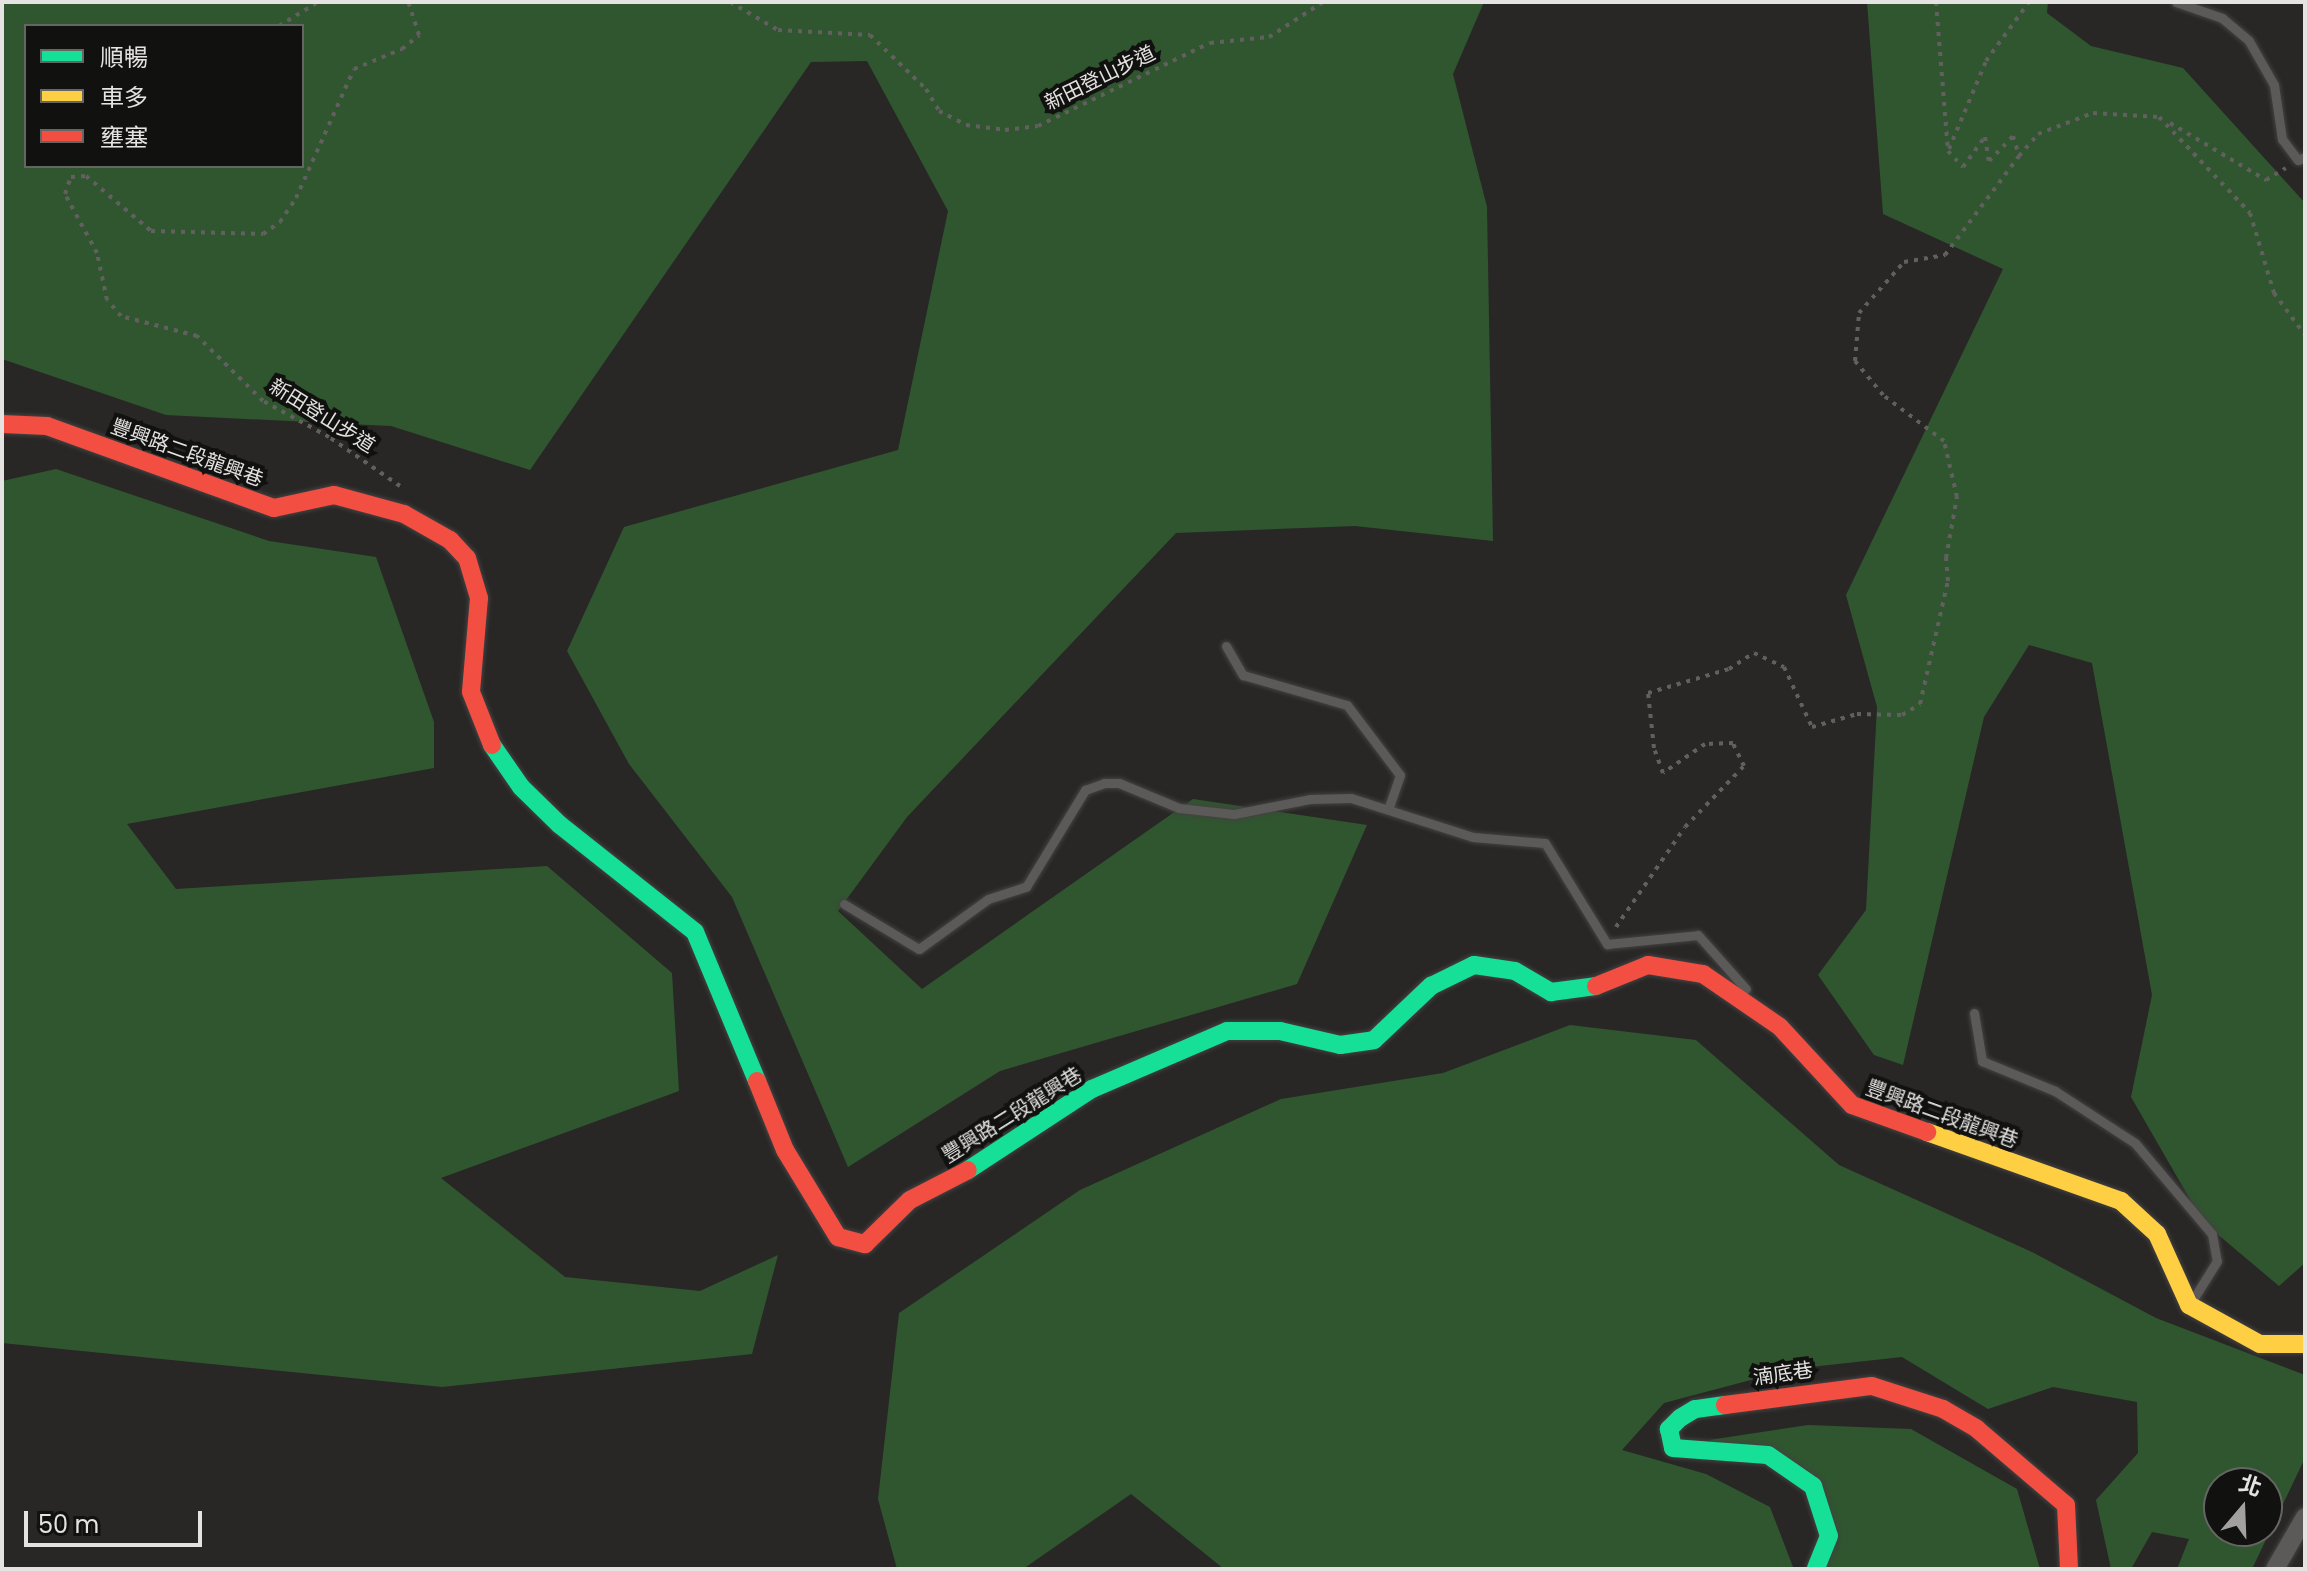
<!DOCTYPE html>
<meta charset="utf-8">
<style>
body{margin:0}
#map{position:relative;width:2307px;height:1571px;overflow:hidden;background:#282726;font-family:Poppins,"Noto Sans TC",sans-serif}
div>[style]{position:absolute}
.forest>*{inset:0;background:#30562f}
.path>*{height:4px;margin-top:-2px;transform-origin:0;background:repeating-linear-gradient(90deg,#61605f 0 4px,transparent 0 10px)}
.roads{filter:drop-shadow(0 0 2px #434241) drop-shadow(0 0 2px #434241)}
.lane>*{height:9px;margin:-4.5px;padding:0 4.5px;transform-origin:4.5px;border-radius:4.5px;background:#5b5a59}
.street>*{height:18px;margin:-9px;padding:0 9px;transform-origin:9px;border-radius:9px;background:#5b5a59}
.fast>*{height:18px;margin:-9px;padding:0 9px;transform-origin:9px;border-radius:9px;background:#16e098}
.slow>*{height:18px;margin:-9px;padding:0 9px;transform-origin:9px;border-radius:9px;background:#ffcf43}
.jam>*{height:18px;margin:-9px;padding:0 9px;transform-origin:9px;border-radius:9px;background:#f24e42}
span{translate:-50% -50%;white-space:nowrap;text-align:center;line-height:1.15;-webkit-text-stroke:8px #111110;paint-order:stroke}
.street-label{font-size:20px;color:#e4e3e2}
.frame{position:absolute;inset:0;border:4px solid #e4e3e2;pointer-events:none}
.legend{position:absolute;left:24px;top:24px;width:280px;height:144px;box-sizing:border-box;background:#111110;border:2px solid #656564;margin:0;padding:10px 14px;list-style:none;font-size:24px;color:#e4e3e2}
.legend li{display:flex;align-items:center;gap:16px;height:40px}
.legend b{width:40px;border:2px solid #656564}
.north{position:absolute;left:2203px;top:1467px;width:80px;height:80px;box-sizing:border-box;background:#111110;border:2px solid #656564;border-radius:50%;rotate:19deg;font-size:22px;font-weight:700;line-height:32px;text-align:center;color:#e4e3e2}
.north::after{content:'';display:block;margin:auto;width:28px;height:36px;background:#a2a1a0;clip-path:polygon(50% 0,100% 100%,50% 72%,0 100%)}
.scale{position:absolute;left:24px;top:1511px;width:178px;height:36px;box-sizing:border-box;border:4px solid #e4e3e2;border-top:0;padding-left:10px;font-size:24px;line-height:28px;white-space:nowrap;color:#e4e3e2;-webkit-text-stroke:6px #111110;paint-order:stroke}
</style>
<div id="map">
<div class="forest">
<i style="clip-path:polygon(evenodd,2px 2px,1484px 2px,1453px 74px,1487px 207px,1493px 541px,1355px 526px,1176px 533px,907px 817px,838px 911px,922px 989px,1193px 799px,1367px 825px,1297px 984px,1000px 1071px,848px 1167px,732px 897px,629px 764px,567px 651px,624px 527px,898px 450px,948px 211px,867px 61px,811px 62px,530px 470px,391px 426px,166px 415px,2px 359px,2px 2px,26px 26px,302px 26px,302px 166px,26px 166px,26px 26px)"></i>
<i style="clip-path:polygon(1867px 2px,2048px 2px,2047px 13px,2091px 46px,2183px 68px,2305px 203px,2305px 1263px,2279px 1286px,2203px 1222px,2131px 1097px,2152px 995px,2092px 663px,2029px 645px,1984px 717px,1903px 1065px,1874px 1055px,1818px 975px,1866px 910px,1877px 707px,1846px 595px,2003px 269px,1883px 214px)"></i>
<i style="clip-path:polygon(56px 469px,269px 541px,376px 557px,434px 722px,434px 768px,127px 824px,176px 889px,547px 866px,672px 973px,679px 1091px,441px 1178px,565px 1277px,700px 1291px,778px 1255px,752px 1354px,442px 1387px,2px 1343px,2px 481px)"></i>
<i style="clip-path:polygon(evenodd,1570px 1025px,1696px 1040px,1839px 1165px,2032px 1252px,2156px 1318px,2305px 1375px,2305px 1458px,2252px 1569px,2177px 1569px,2189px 1539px,2152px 1532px,2131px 1569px,2111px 1569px,2096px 1500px,2138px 1453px,2137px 1402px,2053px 1387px,1988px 1409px,1902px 1357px,1792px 1369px,1664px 1403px,1622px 1450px,1706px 1474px,1770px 1507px,1793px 1567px,1787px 1569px,1224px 1569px,1131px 1494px,1023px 1569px,897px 1569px,878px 1499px,899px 1313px,1080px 1190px,1281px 1099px,1443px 1073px,1570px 1025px,2267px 1483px,2267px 1531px,2219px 1531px,2219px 1483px,2267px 1483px)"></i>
<i style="clip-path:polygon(1808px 1425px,1911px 1429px,2017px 1489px,2040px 1569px,1823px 1569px,1820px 1481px,1709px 1440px)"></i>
</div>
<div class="path">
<i style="left:730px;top:2px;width:56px;rotate:30.3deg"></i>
<i style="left:778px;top:30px;width:92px;rotate:3.1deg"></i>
<i style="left:870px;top:35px;width:78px;rotate:44deg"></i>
<i style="left:926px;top:89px;width:26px;rotate:59deg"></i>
<i style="left:939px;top:111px;width:30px;rotate:27deg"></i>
<i style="left:966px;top:125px;width:39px;rotate:7deg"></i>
<i style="left:1005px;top:130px;width:33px;rotate:-7deg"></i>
<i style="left:1038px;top:126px;width:191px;rotate:-25.8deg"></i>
<i style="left:1210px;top:43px;width:59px;rotate:-5.8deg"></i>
<i style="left:1269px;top:37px;width:64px;rotate:-32.9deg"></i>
<i style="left:1936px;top:2px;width:149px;rotate:85.4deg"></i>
<i style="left:1948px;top:151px;width:22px;rotate:47deg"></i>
<i style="left:1963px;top:167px;width:37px;rotate:-54deg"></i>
<i style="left:1985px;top:137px;width:24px;rotate:81deg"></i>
<i style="left:1989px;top:161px;width:35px;rotate:-46deg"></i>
<i style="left:2013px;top:136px;width:21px;rotate:73deg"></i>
<i style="left:2019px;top:156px;width:29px;rotate:-49deg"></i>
<i style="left:2038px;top:134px;width:59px;rotate:-20.9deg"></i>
<i style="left:2093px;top:113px;width:66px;rotate:3.5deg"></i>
<i style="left:2159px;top:117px;width:132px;rotate:46.5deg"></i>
<i style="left:2250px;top:213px;width:84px;rotate:73.3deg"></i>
<i style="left:2274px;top:293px;width:52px;rotate:53.6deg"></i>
<i style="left:279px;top:26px;width:46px;rotate:-31.6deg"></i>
<i style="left:2170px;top:123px;width:112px;rotate:30.7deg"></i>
<i style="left:2266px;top:180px;width:23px;rotate:-31deg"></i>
<i style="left:1949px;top:149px;width:95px;rotate:-67.2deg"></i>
<i style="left:1986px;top:61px;width:73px;rotate:-53.9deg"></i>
<i style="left:400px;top:486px;width:86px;rotate:-145.4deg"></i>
<i style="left:329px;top:437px;width:75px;rotate:-151.4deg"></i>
<i style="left:263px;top:401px;width:93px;rotate:-135.4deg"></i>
<i style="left:197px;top:336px;width:79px;rotate:-165.3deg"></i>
<i style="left:121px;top:316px;width:21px;rotate:-131deg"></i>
<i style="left:107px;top:300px;width:48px;rotate:-102deg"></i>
<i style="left:97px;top:253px;width:67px;rotate:-118.5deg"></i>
<i style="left:65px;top:194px;width:18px;rotate:-71deg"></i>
<i style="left:71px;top:177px;width:15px;rotate:-4deg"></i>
<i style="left:86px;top:176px;width:85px;rotate:40.2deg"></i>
<i style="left:151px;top:231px;width:112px;rotate:1.5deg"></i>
<i style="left:263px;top:234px;width:21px;rotate:-35deg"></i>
<i style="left:280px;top:222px;width:29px;rotate:-56deg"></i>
<i style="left:296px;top:198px;width:141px;rotate:-65.8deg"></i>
<i style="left:354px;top:69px;width:52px;rotate:-22.6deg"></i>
<i style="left:402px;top:49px;width:22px;rotate:-39deg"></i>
<i style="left:419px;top:35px;width:35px;rotate:-108deg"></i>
<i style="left:1616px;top:927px;width:121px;rotate:-55.4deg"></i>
<i style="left:1685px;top:827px;width:85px;rotate:-46deg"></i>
<i style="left:1744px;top:766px;width:25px;rotate:-116deg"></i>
<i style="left:1733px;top:743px;width:28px;rotate:178deg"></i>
<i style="left:1705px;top:744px;width:51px;rotate:145.4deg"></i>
<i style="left:1663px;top:773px;width:27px;rotate:-110deg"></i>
<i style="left:1654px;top:748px;width:55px;rotate:-96.2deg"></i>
<i style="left:1648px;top:693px;width:84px;rotate:-16.5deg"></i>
<i style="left:1729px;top:669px;width:30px;rotate:-33deg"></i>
<i style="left:1754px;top:653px;width:33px;rotate:25deg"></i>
<i style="left:1784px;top:667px;width:66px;rotate:65deg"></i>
<i style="left:1812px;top:727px;width:47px;rotate:-16.1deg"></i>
<i style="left:1857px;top:714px;width:45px;rotate:1.3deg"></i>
<i style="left:1902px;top:715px;width:21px;rotate:-31deg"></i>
<i style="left:1920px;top:704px;width:126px;rotate:-77.2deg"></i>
<i style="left:1948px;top:581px;width:23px;rotate:-95deg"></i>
<i style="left:1946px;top:558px;width:62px;rotate:-79.8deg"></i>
<i style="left:1957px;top:497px;width:57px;rotate:-103.1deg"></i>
<i style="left:1944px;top:441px;width:76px;rotate:-143deg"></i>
<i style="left:1883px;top:395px;width:44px;rotate:-129.5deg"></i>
<i style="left:1855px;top:361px;width:48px;rotate:-85.2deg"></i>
<i style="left:1859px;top:313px;width:68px;rotate:-48.6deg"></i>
<i style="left:1904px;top:262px;width:42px;rotate:-9.7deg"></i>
<i style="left:1945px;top:255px;width:124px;rotate:-53.2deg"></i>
</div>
<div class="roads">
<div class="lane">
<i style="left:2176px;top:2px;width:49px;rotate:19.2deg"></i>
<i style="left:2222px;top:18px;width:35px;rotate:40deg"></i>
<i style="left:2249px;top:41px;width:51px;rotate:60.4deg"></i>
<i style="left:2274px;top:85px;width:55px;rotate:81.6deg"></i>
<i style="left:2282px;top:139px;width:26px;rotate:53deg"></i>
<i style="left:2298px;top:160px;width:8px;rotate:-23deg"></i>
<i style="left:1226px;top:646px;width:34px;rotate:60deg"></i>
<i style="left:1243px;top:675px;width:108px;rotate:16.1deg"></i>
<i style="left:1347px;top:705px;width:88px;rotate:52.9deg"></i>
<i style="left:1400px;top:775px;width:36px;rotate:109deg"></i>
<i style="left:844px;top:904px;width:87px;rotate:31deg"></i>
<i style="left:919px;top:949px;width:85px;rotate:-35.9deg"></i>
<i style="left:988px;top:899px;width:40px;rotate:-18deg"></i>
<i style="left:1026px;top:887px;width:114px;rotate:-58.7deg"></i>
<i style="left:1085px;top:790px;width:20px;rotate:-20deg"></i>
<i style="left:1104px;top:783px;width:15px"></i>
<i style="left:1119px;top:783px;width:65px;rotate:22.6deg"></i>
<i style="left:1179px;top:808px;width:55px;rotate:6.2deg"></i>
<i style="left:1234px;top:814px;width:77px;rotate:-11.2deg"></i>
<i style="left:1310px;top:799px;width:41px;rotate:-1.4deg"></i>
<i style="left:1351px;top:798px;width:128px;rotate:17.7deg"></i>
<i style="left:1473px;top:837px;width:72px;rotate:4.8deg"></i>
<i style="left:1545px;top:843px;width:119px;rotate:58.5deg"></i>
<i style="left:1607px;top:944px;width:91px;rotate:-5.6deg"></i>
<i style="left:1698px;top:935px;width:72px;rotate:48.4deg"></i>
<i style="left:1974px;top:1013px;width:49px;rotate:80.5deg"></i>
<i style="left:1982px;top:1061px;width:79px;rotate:22.3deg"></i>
<i style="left:2055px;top:1091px;width:95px;rotate:33deg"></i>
<i style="left:2135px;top:1143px;width:119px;rotate:49.8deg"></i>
<i style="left:2212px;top:1234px;width:27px;rotate:80deg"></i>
<i style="left:2217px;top:1261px;width:47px;rotate:122deg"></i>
</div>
<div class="street">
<i style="left:2275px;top:1569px;width:60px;rotate:-60deg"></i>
</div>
<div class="fast">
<i style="left:492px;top:745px;width:51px;rotate:55.4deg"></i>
<i style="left:521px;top:787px;width:54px;rotate:44.3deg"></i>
<i style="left:560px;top:825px;width:172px;rotate:38.4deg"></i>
<i style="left:695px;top:932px;width:161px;rotate:67.4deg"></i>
<i style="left:968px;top:1170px;width:148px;rotate:-33.2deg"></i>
<i style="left:1092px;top:1089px;width:147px;rotate:-23.2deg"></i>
<i style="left:1227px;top:1031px;width:53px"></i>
<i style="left:1280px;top:1031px;width:62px;rotate:13.1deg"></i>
<i style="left:1340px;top:1045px;width:34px;rotate:-8deg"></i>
<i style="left:1374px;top:1040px;width:79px;rotate:-43.5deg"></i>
<i style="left:1431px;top:986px;width:48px;rotate:-26deg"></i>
<i style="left:1474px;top:965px;width:41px;rotate:8.3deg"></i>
<i style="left:1515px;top:971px;width:42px;rotate:30.3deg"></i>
<i style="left:1551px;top:992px;width:45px;rotate:-7.6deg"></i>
<i style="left:1725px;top:1405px;width:30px;rotate:172deg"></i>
<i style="left:1695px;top:1409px;width:17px;rotate:149deg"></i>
<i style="left:1680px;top:1418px;width:16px;rotate:135deg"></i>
<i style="left:1669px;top:1429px;width:19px;rotate:78deg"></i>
<i style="left:1673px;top:1448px;width:95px;rotate:4.2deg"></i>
<i style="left:1768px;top:1455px;width:55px;rotate:34.6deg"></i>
<i style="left:1813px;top:1486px;width:52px;rotate:72.3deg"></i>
<i style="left:1829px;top:1536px;width:35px;rotate:112deg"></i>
</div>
<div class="slow">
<i style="left:1927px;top:1132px;width:206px;rotate:19.6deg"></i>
<i style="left:2121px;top:1201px;width:49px;rotate:42.5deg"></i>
<i style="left:2157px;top:1234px;width:78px;rotate:65.7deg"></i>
<i style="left:2189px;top:1305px;width:81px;rotate:28.8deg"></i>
<i style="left:2260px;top:1344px;width:45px"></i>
</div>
<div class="jam">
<i style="left:2px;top:424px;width:45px;rotate:2.5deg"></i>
<i style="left:47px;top:426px;width:241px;rotate:19.9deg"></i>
<i style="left:274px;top:508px;width:61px;rotate:-12.2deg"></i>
<i style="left:334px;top:495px;width:73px;rotate:15.2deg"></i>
<i style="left:404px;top:514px;width:53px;rotate:29.5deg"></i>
<i style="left:450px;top:540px;width:25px;rotate:47deg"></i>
<i style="left:467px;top:558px;width:42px;rotate:73.3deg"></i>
<i style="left:479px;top:598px;width:94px;rotate:94.9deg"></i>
<i style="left:471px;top:692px;width:57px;rotate:68.4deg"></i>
<i style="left:1596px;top:986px;width:56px;rotate:-22deg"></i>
<i style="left:1648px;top:965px;width:56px;rotate:9.3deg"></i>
<i style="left:1703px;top:974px;width:93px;rotate:34.5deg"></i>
<i style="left:1780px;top:1027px;width:106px;rotate:47.3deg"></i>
<i style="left:1852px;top:1105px;width:80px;rotate:19.8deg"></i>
<i style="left:757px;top:1081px;width:74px;rotate:67.9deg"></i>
<i style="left:785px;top:1150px;width:102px;rotate:58.7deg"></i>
<i style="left:838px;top:1237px;width:28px;rotate:15deg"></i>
<i style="left:865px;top:1244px;width:63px;rotate:-44.4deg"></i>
<i style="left:910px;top:1200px;width:65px;rotate:-27.3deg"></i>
<i style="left:1725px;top:1405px;width:148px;rotate:-7.4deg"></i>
<i style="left:1872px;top:1386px;width:75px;rotate:17.9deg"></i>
<i style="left:1943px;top:1409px;width:39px;rotate:30deg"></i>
<i style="left:1977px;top:1429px;width:117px;rotate:40.5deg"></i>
<i style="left:2066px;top:1505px;width:64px;rotate:87.3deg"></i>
</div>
</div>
<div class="street-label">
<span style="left:1100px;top:78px;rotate:-26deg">新田登山步道</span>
<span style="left:322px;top:416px;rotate:32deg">新田登山步道</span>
<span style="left:187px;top:453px;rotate:20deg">豐興路二段龍興巷</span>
<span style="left:1942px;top:1114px;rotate:20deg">豐興路二段龍興巷</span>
<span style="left:1012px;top:1115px;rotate:-32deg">豐興路二段龍興巷</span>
<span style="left:1783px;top:1374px;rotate:-8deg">湳底巷</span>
</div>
<div class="frame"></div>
<ul class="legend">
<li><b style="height:10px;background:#16e098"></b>順暢</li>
<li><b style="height:10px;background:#ffcf43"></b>車多</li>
<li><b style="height:10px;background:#f24e42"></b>壅塞</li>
</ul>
<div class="north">北</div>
<div class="scale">50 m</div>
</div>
